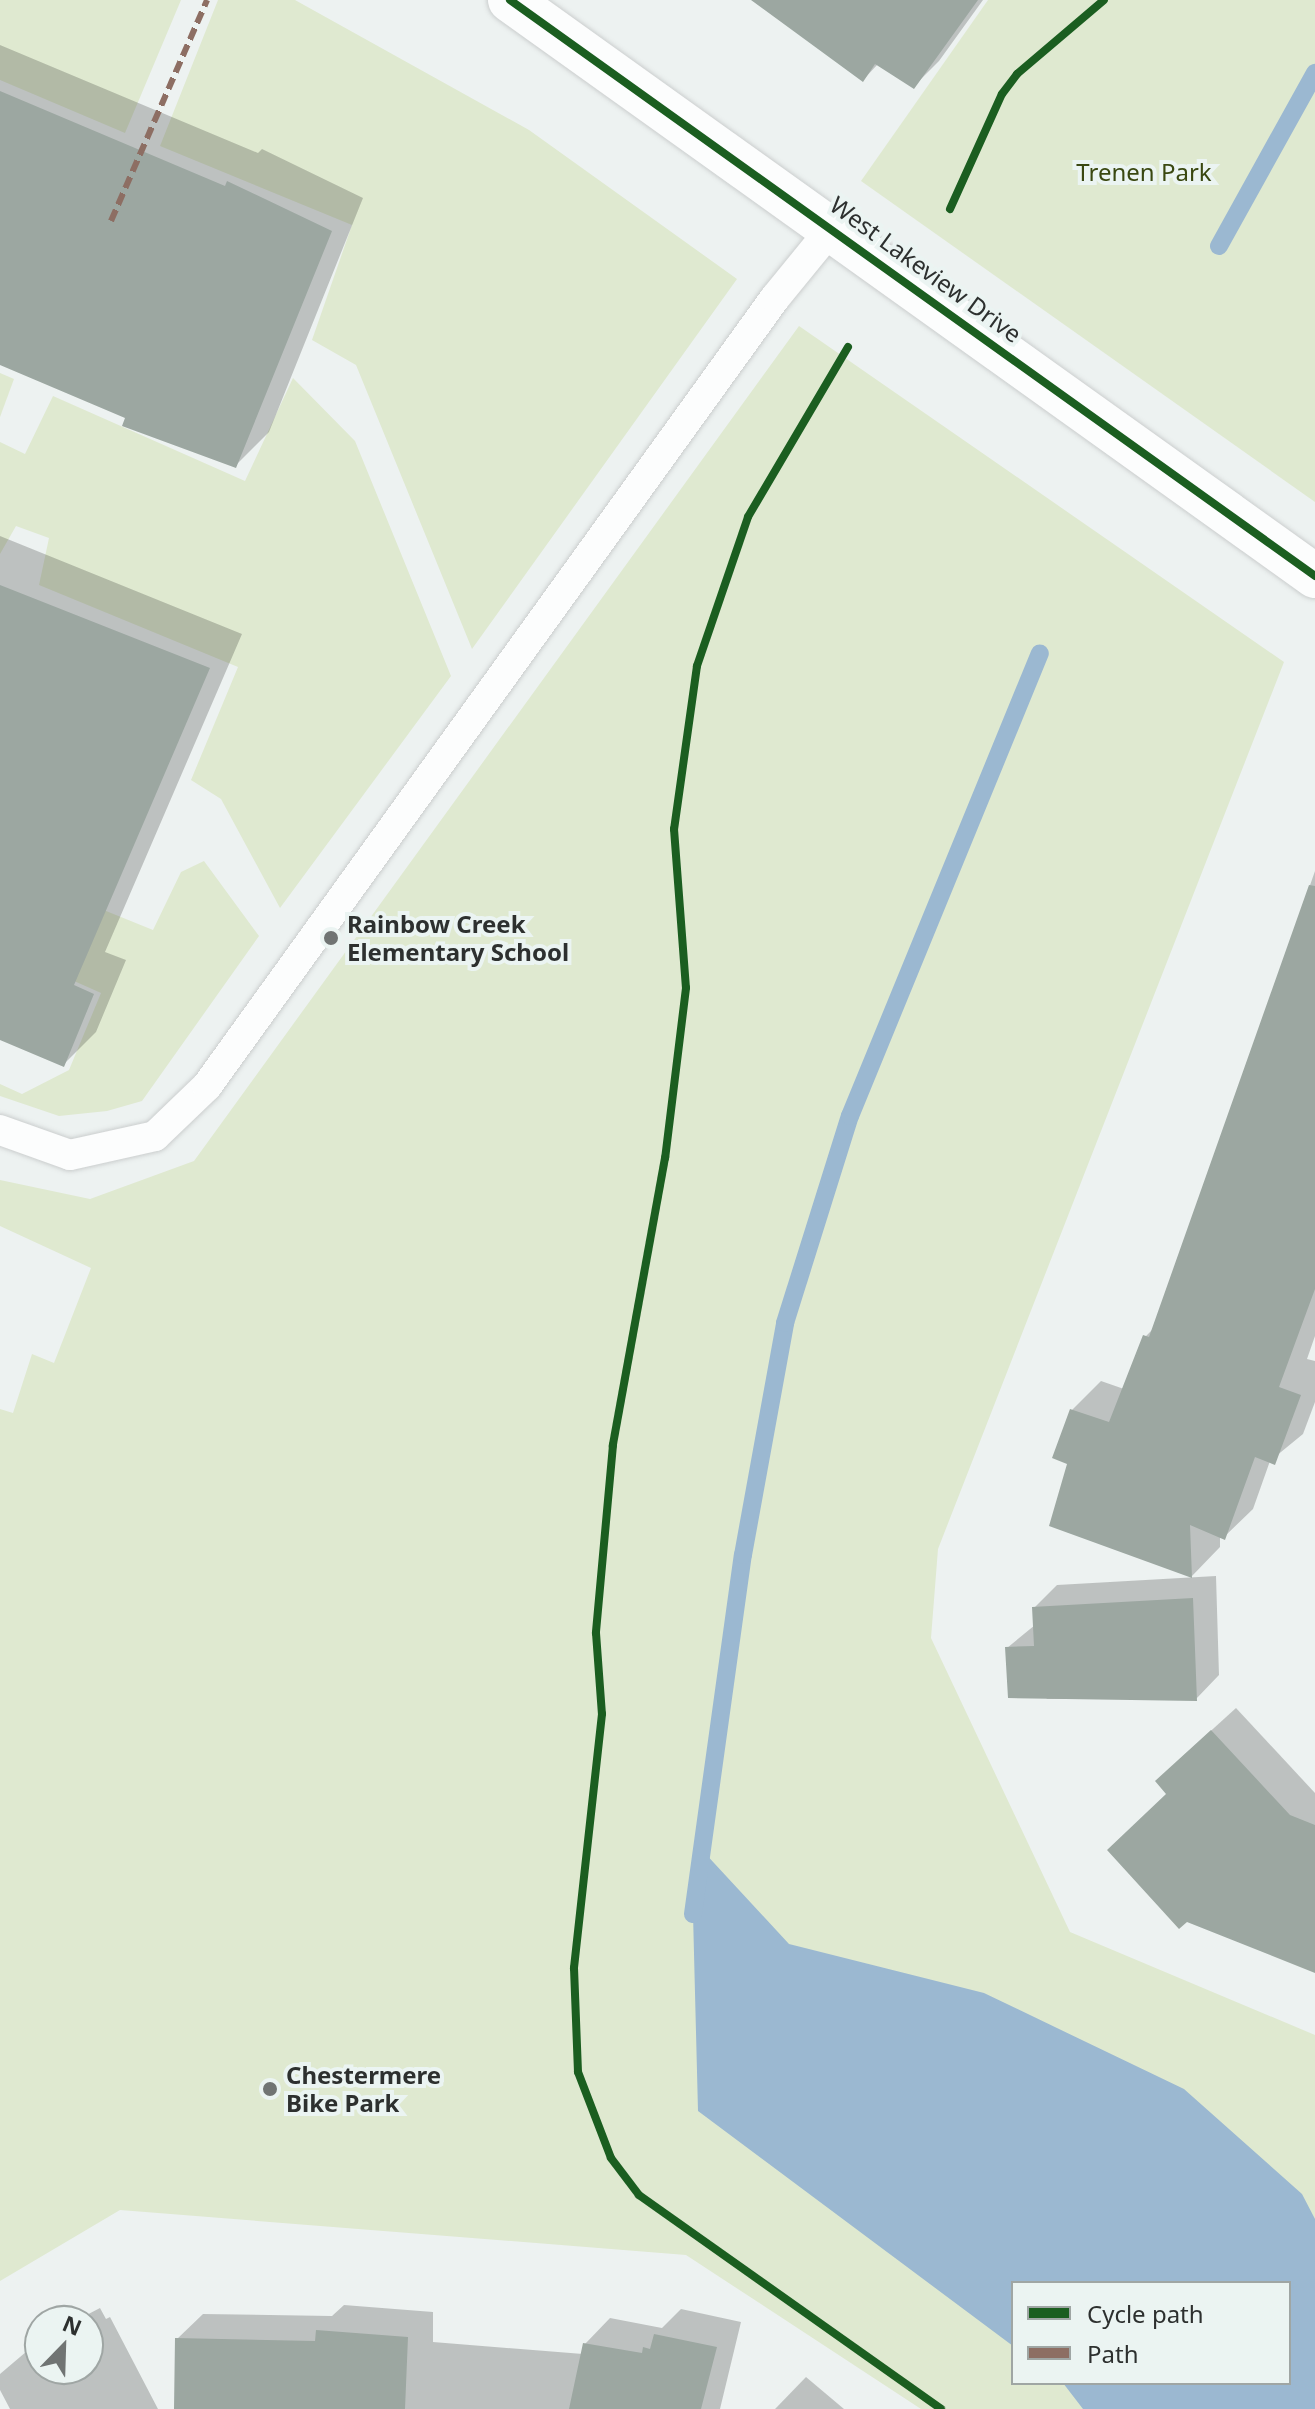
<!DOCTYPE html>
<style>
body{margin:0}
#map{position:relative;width:1315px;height:2409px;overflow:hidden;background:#edf2f1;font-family:"Noto Sans",sans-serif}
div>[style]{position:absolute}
.green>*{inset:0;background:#dfe9d0}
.water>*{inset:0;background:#9bb8d1}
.shadow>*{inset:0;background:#0003}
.stream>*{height:18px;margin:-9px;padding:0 9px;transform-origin:9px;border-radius:9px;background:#9bb8d1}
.building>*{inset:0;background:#9ca7a1}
.roads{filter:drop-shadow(0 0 2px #cbcece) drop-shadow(0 0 2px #cbcece)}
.lane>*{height:30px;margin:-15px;padding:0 15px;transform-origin:15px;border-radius:15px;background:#fcfdfd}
.secondary>*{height:44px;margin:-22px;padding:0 22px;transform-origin:22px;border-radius:22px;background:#fcfdfd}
.quiet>*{height:6px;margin-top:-3px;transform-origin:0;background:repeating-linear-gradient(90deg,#8d6e63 0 12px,transparent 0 18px)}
.cycleway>*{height:8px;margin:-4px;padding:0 4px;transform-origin:4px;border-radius:4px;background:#1b5e20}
.dots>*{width:22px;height:22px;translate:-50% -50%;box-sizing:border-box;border:4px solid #ebf4f2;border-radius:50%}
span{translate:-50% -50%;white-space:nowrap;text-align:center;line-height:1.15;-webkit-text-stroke:8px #ebf4f2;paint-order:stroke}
.park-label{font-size:24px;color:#3a4811}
.street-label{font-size:24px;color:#2d302f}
.poi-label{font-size:24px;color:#2d302f;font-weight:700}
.left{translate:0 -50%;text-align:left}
.legend{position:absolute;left:1011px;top:2281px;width:280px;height:104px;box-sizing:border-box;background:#ebf4f2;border:2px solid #9fa6a4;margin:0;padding:10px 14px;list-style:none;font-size:24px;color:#2d302f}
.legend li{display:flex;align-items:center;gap:16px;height:40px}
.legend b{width:40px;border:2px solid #9fa6a4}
.north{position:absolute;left:24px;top:2305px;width:80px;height:80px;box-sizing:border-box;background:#ebf4f2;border:2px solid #9fa6a4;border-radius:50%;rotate:23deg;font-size:22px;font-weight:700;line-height:32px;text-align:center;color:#2d302f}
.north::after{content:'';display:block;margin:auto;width:28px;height:36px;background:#707473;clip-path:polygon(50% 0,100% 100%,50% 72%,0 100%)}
</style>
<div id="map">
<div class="green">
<i style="clip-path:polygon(0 0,181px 0,125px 133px,0 80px)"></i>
<i style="clip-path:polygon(218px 0,295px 0,529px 130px,737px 279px,472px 649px,356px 365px,312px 340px,352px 225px,160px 146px)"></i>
<i style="clip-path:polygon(988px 0,1315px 0,1315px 502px,861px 181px)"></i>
<i style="clip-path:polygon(evenodd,799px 326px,1284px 662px,938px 1549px,931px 1638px,1070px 1932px,1315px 2035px,1315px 2409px,921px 2409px,686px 2255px,120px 2210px,0 2281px,0 1409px,13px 1413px,32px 1354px,54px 1363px,91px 1268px,0 1226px,0 1180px,90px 1199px,194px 1161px,799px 326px,1013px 2283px,1289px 2283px,1289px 2383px,1013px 2383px,1013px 2283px)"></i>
<i style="clip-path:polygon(0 373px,14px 379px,0 417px)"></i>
<i style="clip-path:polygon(293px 378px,355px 441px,451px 676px,280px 908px,221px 799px,191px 780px,238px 667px,39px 585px,49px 538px,16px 526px,0 554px,0 442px,25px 454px,53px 396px,245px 481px)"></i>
<i style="clip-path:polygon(204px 861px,259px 936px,142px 1101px,107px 1111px,59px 1116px,0 1096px,0 1084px,22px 1094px,69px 1070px,101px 993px,0 948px,0 868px,153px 930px,181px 872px)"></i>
</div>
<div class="water">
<i style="clip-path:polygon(702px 1850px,789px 1944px,984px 1993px,1184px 2089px,1302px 2194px,1315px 2219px,1315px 2409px,1083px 2409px,1063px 2383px,1289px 2383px,1289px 2283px,1013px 2283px,1013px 2346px,698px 2111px,693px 1914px)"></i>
</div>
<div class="shadow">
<i style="clip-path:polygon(752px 0,983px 0,939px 61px,913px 87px,878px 64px,863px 80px)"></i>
<i style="clip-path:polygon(0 45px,258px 153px,262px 149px,363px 198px,269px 432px,236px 465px,0 363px)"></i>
<i style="clip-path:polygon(0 536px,242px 634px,105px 952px,126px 960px,96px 1032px,63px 1065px,0 1038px)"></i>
<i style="clip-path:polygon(1315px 871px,1315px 1336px,1307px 1359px,1315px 1361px,1315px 1402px,1303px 1434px,1270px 1461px,1253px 1509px,1224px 1537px,1220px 1535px,1220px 1547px,1192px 1576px,1069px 1462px,1072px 1410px,1101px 1381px,1124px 1389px,1145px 1337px,1155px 1327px)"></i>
<i style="clip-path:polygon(1216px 1576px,1219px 1675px,1196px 1699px,1047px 1699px,1007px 1648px,1035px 1625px,1034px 1608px,1057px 1585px)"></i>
<i style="clip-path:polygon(1236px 1708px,1315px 1793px,1315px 1971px,1168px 1794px,1181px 1758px)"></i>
<i style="clip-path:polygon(344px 2305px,433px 2312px,433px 2342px,583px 2354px,585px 2344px,610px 2318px,662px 2328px,681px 2309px,741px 2322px,720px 2409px,176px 2409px,177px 2339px,203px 2314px,332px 2316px)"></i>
<i style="clip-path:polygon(100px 2308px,106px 2319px,110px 2317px,158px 2409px,10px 2409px,0 2390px,0 2374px,40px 2340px,40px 2369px,88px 2369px,88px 2321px,75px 2321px)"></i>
<i style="clip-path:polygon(806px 2377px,844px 2409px,775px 2409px)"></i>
</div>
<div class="stream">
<i style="left:1219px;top:246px;width:198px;rotate:-61deg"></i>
<i style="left:693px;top:1914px;width:362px;rotate:-82.1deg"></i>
<i style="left:743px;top:1555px;width:236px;rotate:-79.7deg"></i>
<i style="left:785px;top:1323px;width:217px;rotate:-72.6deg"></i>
<i style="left:850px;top:1116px;width:500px;rotate:-67.69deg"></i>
</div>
<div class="building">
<i style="clip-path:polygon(751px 0,978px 0,914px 89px,875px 64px,863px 82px)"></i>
<i style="clip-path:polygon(0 91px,225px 186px,227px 181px,332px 231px,236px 468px,122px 426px,125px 418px,0 365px)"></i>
<i style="clip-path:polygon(0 585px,210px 668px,74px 985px,94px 994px,64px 1067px,0 1040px)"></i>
<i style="clip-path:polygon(1309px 885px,1315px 886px,1315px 1289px,1279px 1387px,1301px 1395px,1275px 1465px,1255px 1457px,1225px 1540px,1190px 1525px,1192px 1578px,1049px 1526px,1067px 1464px,1052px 1458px,1070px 1409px,1109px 1422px,1143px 1335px,1149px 1337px)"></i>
<i style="clip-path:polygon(1193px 1598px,1197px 1701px,1008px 1698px,1005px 1647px,1034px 1646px,1032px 1607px)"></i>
<i style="clip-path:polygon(1211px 1730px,1290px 1815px,1315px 1825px,1315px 1973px,1187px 1922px,1179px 1929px,1107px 1850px,1166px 1794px,1155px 1781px)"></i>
<i style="clip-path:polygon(316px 2330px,408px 2337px,405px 2409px,174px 2409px,175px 2338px,315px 2341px)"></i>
<i style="clip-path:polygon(654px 2334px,717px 2347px,701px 2409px,569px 2409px,583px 2343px,642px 2353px,643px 2347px,650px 2349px)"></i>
</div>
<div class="roads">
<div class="lane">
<i style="left:0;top:1130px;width:74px;rotate:19.7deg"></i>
<i style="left:70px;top:1155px;width:87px;rotate:-12.6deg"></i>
<i style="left:155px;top:1136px;width:72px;rotate:-43.9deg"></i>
<i style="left:207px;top:1086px;width:971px;rotate:-54.22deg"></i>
<i style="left:775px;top:298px;width:92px;rotate:-50.8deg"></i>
</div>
<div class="secondary">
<i style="left:510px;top:0;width:990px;rotate:35.58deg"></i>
</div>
</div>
<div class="quiet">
<i style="left:111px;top:221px;width:241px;rotate:-66.5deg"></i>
</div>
<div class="cycleway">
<i style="left:510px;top:0;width:990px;rotate:35.58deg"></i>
<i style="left:950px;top:209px;width:126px;rotate:-65.7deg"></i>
<i style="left:1002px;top:94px;width:25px;rotate:-53deg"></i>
<i style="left:1017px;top:74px;width:114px;rotate:-40.4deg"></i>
<i style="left:848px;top:347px;width:197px;rotate:120.5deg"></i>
<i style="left:748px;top:517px;width:157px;rotate:108.9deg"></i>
<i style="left:697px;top:666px;width:165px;rotate:98deg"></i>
<i style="left:674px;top:829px;width:159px;rotate:85.7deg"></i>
<i style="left:686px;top:988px;width:171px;rotate:97deg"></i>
<i style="left:665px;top:1158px;width:292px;rotate:100.3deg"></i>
<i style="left:613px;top:1445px;width:189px;rotate:95.2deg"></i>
<i style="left:596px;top:1633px;width:81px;rotate:85.8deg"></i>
<i style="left:602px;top:1714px;width:256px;rotate:96.3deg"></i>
<i style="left:574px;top:1968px;width:104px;rotate:87.8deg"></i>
<i style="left:578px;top:2072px;width:92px;rotate:69deg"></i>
<i style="left:611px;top:2158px;width:46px;rotate:52.9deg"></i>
<i style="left:639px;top:2195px;width:370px;rotate:35.3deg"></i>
</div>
<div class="dots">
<i style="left:331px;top:938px;background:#707473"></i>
<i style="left:270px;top:2089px;background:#707473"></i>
</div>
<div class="park-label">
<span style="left:1144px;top:172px">Trenen Park</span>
</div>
<div class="street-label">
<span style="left:926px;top:269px;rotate:36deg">West Lakeview Drive</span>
</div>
<div class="poi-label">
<span class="left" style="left:347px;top:938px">Rainbow Creek<br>Elementary School</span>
<span class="left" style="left:286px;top:2089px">Chestermere<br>Bike Park</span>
</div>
<ul class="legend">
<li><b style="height:10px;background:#1b5e20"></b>Cycle path</li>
<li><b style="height:10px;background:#8d6e63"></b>Path</li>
</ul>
<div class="north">N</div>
</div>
